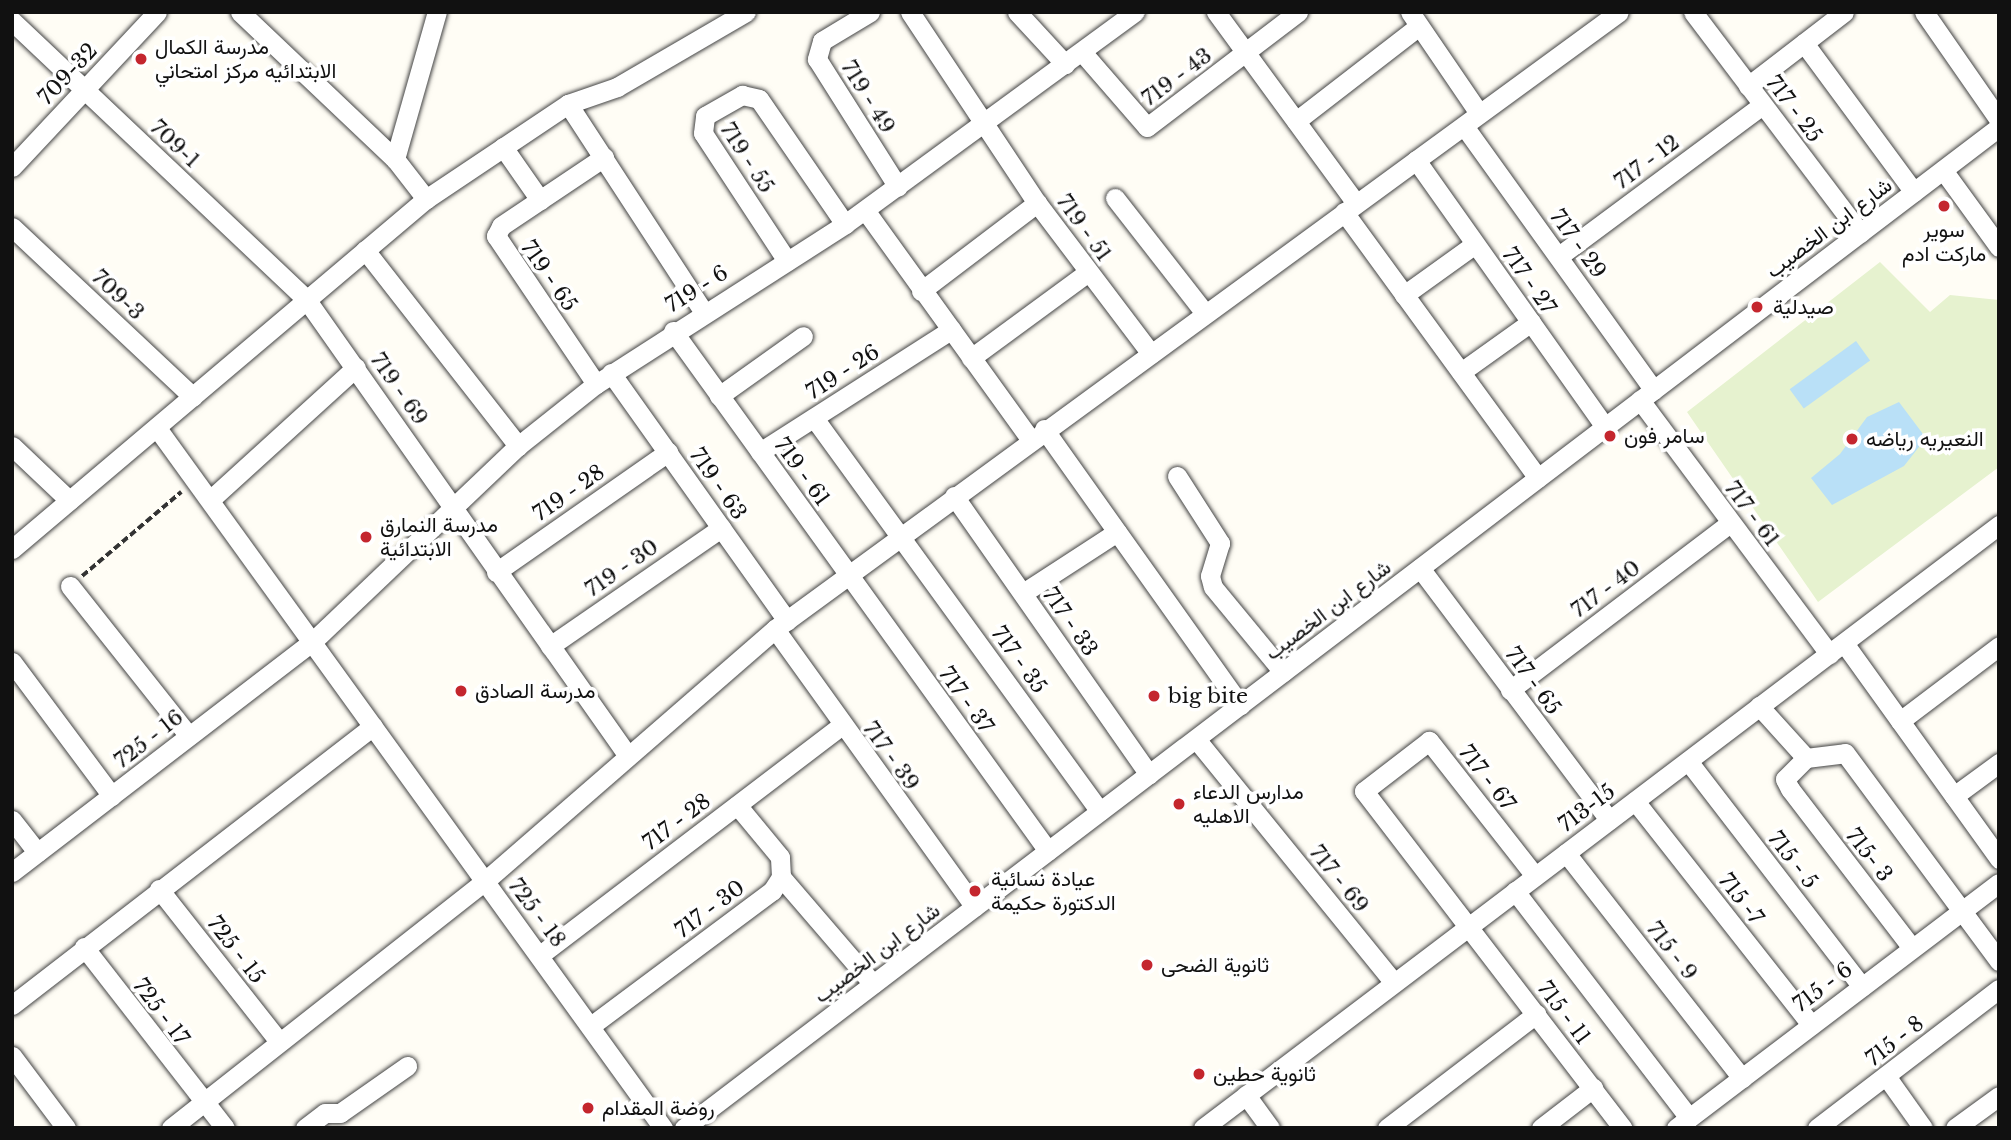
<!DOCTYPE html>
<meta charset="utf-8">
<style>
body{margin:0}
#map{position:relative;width:2011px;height:1140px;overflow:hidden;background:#fffdf5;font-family:"Libre Baskerville",Vazirmatn,serif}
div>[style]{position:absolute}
.pitch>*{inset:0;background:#e6f2cf}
.water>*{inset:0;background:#b9e0f7;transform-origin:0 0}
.path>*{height:3.5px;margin-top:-1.75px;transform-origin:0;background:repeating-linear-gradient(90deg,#333 0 7px,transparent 0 10.5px)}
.roads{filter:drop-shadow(0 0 2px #444) drop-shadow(0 0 2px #444)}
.minor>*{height:19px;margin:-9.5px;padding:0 9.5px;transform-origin:9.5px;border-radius:9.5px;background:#fff}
.dots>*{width:19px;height:19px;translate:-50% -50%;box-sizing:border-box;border:4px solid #fff;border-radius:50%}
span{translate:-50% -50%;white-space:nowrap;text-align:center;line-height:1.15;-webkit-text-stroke:7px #fff;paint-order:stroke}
.poi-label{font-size:21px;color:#111}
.left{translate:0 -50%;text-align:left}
.street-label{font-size:21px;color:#111}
.frame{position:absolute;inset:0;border:14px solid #111;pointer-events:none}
</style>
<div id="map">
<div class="pitch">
<i style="clip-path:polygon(1880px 262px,1930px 312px,1950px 295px,1999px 300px,1999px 467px,1818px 602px,1687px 412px)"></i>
</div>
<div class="water">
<i style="left:1856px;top:341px;width:24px;height:82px;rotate:54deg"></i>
<i style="clip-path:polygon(1899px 402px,1926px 438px,1904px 466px,1832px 505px,1811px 478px,1840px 454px,1867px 417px)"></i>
</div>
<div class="path">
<i style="left:82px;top:576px;width:130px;rotate:-40.3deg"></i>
</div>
<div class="roads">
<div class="minor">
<i style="left:240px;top:12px;width:214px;rotate:43.5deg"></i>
<i style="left:395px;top:159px;width:51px;rotate:52.2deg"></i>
<i style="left:870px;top:12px;width:56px;rotate:148.9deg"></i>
<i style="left:822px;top:41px;width:19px;rotate:106deg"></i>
<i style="left:817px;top:59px;width:151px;rotate:57.7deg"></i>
<i style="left:910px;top:12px;width:229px;rotate:56.4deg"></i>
<i style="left:1037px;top:203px;width:189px;rotate:52.9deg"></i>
<i style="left:1017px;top:12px;width:71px;rotate:47.3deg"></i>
<i style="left:1216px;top:12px;width:237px;rotate:53.8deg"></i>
<i style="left:1410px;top:12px;width:122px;rotate:55.7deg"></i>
<i style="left:1693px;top:12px;width:277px;rotate:52.9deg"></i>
<i style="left:1924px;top:12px;width:131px;rotate:55.2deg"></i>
<i style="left:12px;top:21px;width:405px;rotate:43.4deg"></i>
<i style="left:306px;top:299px;width:559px;rotate:54.83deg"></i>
<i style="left:1804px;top:43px;width:185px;rotate:53.6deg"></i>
<i style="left:1082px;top:52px;width:99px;rotate:49.1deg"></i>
<i style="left:1147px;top:127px;width:190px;rotate:-37.3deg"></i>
<i style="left:1748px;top:86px;width:121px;rotate:-37.6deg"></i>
<i style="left:568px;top:104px;width:247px;rotate:56.9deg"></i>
<i style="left:1296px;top:121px;width:155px;rotate:-37.7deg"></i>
<i style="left:1464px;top:126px;width:325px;rotate:54.3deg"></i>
<i style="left:503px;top:147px;width:65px;rotate:55.1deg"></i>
<i style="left:395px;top:159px;width:153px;rotate:-74.1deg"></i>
<i style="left:1416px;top:160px;width:327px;rotate:54.7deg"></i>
<i style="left:12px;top:167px;width:212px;rotate:-46.9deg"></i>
<i style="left:1943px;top:170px;width:95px;rotate:54deg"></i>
<i style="left:1115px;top:198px;width:146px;rotate:52deg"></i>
<i style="left:865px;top:210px;width:282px;rotate:54.2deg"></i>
<i style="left:1344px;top:212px;width:329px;rotate:53.9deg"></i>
<i style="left:12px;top:227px;width:248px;rotate:43.2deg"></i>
<i style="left:365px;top:250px;width:249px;rotate:52deg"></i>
<i style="left:1559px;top:256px;width:253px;rotate:-36.6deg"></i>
<i style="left:787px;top:261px;width:153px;rotate:-123.3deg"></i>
<i style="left:703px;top:133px;width:17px;rotate:-83deg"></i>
<i style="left:705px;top:116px;width:43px;rotate:-29.6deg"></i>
<i style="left:742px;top:95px;width:17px;rotate:13deg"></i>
<i style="left:759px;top:99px;width:152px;rotate:55.5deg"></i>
<i style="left:921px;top:291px;width:146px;rotate:-37.2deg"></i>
<i style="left:1404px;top:295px;width:87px;rotate:-35.7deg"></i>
<i style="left:673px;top:331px;width:641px;rotate:54.2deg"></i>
<i style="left:971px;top:358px;width:145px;rotate:-36.3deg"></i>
<i style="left:1461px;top:372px;width:86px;rotate:-35.5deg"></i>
<i style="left:611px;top:373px;width:304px;rotate:54.6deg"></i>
<i style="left:596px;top:384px;width:179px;rotate:-124deg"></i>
<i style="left:496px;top:236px;width:11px;rotate:-63deg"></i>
<i style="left:501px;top:226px;width:124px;rotate:-33.8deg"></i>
<i style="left:719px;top:396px;width:103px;rotate:-35.5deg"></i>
<i style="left:1640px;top:400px;width:317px;rotate:53.3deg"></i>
<i style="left:814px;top:418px;width:486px;rotate:54deg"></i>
<i style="left:157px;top:428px;width:864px;rotate:54.14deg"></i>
<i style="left:1044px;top:429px;width:339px;rotate:54.6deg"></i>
<i style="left:12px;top:446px;width:79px;rotate:43.5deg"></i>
<i style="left:760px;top:452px;width:227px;rotate:-32.6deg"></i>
<i style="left:1177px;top:476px;width:80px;rotate:57.3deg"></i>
<i style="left:1220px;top:543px;width:34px;rotate:107deg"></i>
<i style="left:1210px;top:576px;width:11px;rotate:75deg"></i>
<i style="left:1213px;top:587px;width:110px;rotate:50.5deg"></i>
<i style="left:954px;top:496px;width:340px;rotate:55deg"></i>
<i style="left:210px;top:500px;width:197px;rotate:-42.3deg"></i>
<i style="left:12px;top:549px;width:542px;rotate:-40.21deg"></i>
<i style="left:426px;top:199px;width:171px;rotate:-33.8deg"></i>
<i style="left:568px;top:104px;width:52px;rotate:-19.1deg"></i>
<i style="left:617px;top:87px;width:149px;rotate:-30.2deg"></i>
<i style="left:1420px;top:568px;width:315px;rotate:53.1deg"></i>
<i style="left:496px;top:572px;width:210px;rotate:-34.9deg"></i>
<i style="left:70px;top:586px;width:191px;rotate:51.6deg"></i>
<i style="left:1023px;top:593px;width:112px;rotate:-33deg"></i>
<i style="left:775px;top:629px;width:342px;rotate:54.3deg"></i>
<i style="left:1844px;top:643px;width:266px;rotate:54.3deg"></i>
<i style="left:550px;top:646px;width:208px;rotate:-34.6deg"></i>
<i style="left:12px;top:662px;width:167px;rotate:53.3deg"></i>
<i style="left:1510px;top:690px;width:275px;rotate:-37.2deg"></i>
<i style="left:1759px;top:706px;width:70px;rotate:47.9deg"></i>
<i style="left:1900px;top:721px;width:124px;rotate:-37.1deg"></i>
<i style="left:1196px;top:739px;width:314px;rotate:50.9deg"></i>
<i style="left:1688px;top:761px;width:285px;rotate:52.4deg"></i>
<i style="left:1954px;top:796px;width:56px;rotate:-36.3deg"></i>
<i style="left:1635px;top:801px;width:285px;rotate:51.8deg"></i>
<i style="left:12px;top:820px;width:41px;rotate:52deg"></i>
<i style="left:1566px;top:853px;width:286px;rotate:52deg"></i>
<i style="left:12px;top:872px;width:379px;rotate:-37.5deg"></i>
<i style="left:313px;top:641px;width:283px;rotate:-43.6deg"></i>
<i style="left:518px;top:446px;width:100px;rotate:-38.5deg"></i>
<i style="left:596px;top:384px;width:296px;rotate:-32.7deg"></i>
<i style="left:845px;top:224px;width:359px;rotate:-36.2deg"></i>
<i style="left:1535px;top:876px;width:172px;rotate:-128.1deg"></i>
<i style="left:1429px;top:741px;width:82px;rotate:142.4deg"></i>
<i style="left:1364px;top:791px;width:425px;rotate:52.5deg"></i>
<i style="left:781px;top:877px;width:141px;rotate:49.3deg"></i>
<i style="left:159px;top:889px;width:192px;rotate:51.8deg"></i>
<i style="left:1515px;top:891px;width:286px;rotate:52.5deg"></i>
<i style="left:84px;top:947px;width:229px;rotate:52.1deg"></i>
<i style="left:1912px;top:948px;width:200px;rotate:-127.5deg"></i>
<i style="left:1790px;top:789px;width:11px;rotate:-117deg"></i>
<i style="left:1785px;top:779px;width:30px;rotate:-45deg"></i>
<i style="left:1806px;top:758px;width:39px;rotate:-7deg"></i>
<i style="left:1845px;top:753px;width:259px;rotate:53.5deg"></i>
<i style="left:540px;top:955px;width:378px;rotate:-37.3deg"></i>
<i style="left:12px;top:1005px;width:456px;rotate:-37.7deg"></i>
<i style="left:592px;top:1025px;width:224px;rotate:-36.7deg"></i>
<i style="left:772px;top:891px;width:17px;rotate:-57deg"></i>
<i style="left:781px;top:877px;width:20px;rotate:-93deg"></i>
<i style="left:780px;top:857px;width:67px;rotate:-129.6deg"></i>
<i style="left:12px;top:1056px;width:90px;rotate:53.1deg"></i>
<i style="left:1886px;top:1076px;width:64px;rotate:54.6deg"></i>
<i style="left:1246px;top:1095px;width:41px;rotate:54deg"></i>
<i style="left:171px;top:1128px;width:400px;rotate:-38.2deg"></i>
<i style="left:485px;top:881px;width:384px;rotate:-41deg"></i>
<i style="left:775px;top:629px;width:1045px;rotate:-36.17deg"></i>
<i style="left:305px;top:1128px;width:25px;rotate:-37deg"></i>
<i style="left:325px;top:1113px;width:15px"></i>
<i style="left:340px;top:1113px;width:82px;rotate:-35deg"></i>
<i style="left:684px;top:1128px;width:1653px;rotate:-37.28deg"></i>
<i style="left:1203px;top:1128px;width:999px;rotate:-37.15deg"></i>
<i style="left:1387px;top:1128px;width:188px;rotate:-37.4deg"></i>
<i style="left:1541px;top:1128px;width:66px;rotate:-37.6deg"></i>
<i style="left:1676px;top:1128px;width:405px;rotate:-37.2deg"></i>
<i style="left:1817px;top:1128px;width:229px;rotate:-37.4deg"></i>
<i style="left:1955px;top:1128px;width:54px;rotate:-36deg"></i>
</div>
</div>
<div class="dots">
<i style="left:141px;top:59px;background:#c4262e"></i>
<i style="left:1944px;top:206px;background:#c4262e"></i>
<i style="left:1757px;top:307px;background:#c4262e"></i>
<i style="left:1610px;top:436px;background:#c4262e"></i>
<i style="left:1852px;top:439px;background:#c4262e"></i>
<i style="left:366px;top:537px;background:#c4262e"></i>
<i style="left:461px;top:691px;background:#c4262e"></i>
<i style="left:1154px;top:696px;background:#c4262e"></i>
<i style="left:1179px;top:804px;background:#c4262e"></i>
<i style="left:975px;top:891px;background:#c4262e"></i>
<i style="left:1147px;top:965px;background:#c4262e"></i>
<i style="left:1199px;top:1074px;background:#c4262e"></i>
<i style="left:588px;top:1108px;background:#c4262e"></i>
</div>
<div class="poi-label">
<span class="left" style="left:155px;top:59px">مدرسة الكمال<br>الابتدائيه مركز امتحاني</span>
<span style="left:1944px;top:242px">سوير<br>ماركت ادم</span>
<span class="left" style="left:1773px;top:307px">صيدلية</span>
<span class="left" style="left:1624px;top:436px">سامر فون</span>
<span class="left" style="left:1866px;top:439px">النعيريه رياضه</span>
<span class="left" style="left:380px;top:537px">مدرسة النمارق<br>الابتدائية</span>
<span class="left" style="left:475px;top:691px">مدرسة الصادق</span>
<span class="left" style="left:1168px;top:696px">big bite</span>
<span class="left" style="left:1193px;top:804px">مدارس الدعاء<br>الاهليه</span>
<span class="left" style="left:991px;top:891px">عيادة نسائية<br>الدكتورة حكيمة</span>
<span class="left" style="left:1161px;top:965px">ثانوية الضحى</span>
<span class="left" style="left:1213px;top:1074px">ثانوية حطين</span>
<span class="left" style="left:602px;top:1108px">روضة المقدام</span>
</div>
<div class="street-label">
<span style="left:68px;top:74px;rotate:-47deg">709-32</span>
<span style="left:1177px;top:77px;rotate:-37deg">719 - 43</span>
<span style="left:868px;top:97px;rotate:58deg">719 - 49</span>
<span style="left:1794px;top:109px;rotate:53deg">717 - 25</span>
<span style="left:175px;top:144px;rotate:43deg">709-1</span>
<span style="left:747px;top:158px;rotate:57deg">719 - 55</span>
<span style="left:1647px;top:162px;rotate:-37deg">717 - 12</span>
<span style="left:1084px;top:228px;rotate:54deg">719 - 51</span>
<span style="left:1829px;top:228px;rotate:-37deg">شارع ابن الخصيب</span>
<span style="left:1578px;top:244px;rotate:54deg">717 - 29</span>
<span style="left:549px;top:276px;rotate:55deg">719 - 65</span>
<span style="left:1529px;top:281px;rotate:55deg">717 - 27</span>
<span style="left:697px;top:289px;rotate:-32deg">719 - 6</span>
<span style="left:118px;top:295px;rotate:43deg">709-3</span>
<span style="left:843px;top:372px;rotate:-33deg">719 - 26</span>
<span style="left:399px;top:389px;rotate:55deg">719 - 69</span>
<span style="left:802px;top:472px;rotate:54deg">719 - 61</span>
<span style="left:718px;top:484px;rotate:55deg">719 - 63</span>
<span style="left:569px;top:493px;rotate:-35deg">719 - 28</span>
<span style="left:1752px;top:514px;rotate:53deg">717 - 61</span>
<span style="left:622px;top:568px;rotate:-35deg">719 - 30</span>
<span style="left:1606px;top:589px;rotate:-37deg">717 - 40</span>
<span style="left:1328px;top:610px;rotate:-37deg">شارع ابن الخصيب</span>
<span style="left:1070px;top:622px;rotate:55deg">717 - 33</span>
<span style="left:1019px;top:660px;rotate:54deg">717 - 35</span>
<span style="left:1533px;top:681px;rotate:54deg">717 - 65</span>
<span style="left:966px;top:700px;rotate:54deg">717 - 37</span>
<span style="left:149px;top:739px;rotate:-38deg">725 - 16</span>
<span style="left:891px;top:756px;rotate:54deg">717 - 39</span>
<span style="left:1487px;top:778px;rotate:52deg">717 - 67</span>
<span style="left:1587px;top:808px;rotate:-37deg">713-15</span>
<span style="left:677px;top:822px;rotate:-37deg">717 - 28</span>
<span style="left:1869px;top:855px;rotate:52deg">715- 3</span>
<span style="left:1793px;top:860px;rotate:52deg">715 - 5</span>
<span style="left:1339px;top:879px;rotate:51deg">717 - 69</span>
<span style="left:1741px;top:899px;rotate:52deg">715 -7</span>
<span style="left:710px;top:909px;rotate:-37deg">717 - 30</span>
<span style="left:537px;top:913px;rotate:53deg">725 - 18</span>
<span style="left:236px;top:950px;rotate:52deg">725 - 15</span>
<span style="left:1672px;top:951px;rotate:52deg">715 - 9</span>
<span style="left:877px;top:953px;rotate:-37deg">شارع ابن الخصيب</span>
<span style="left:1823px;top:987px;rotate:-37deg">715 - 6</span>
<span style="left:161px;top:1012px;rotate:53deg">725 - 17</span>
<span style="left:1564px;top:1013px;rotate:53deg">715 - 11</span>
<span style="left:1895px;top:1041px;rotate:-38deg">715 - 8</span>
</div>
<div class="frame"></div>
</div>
